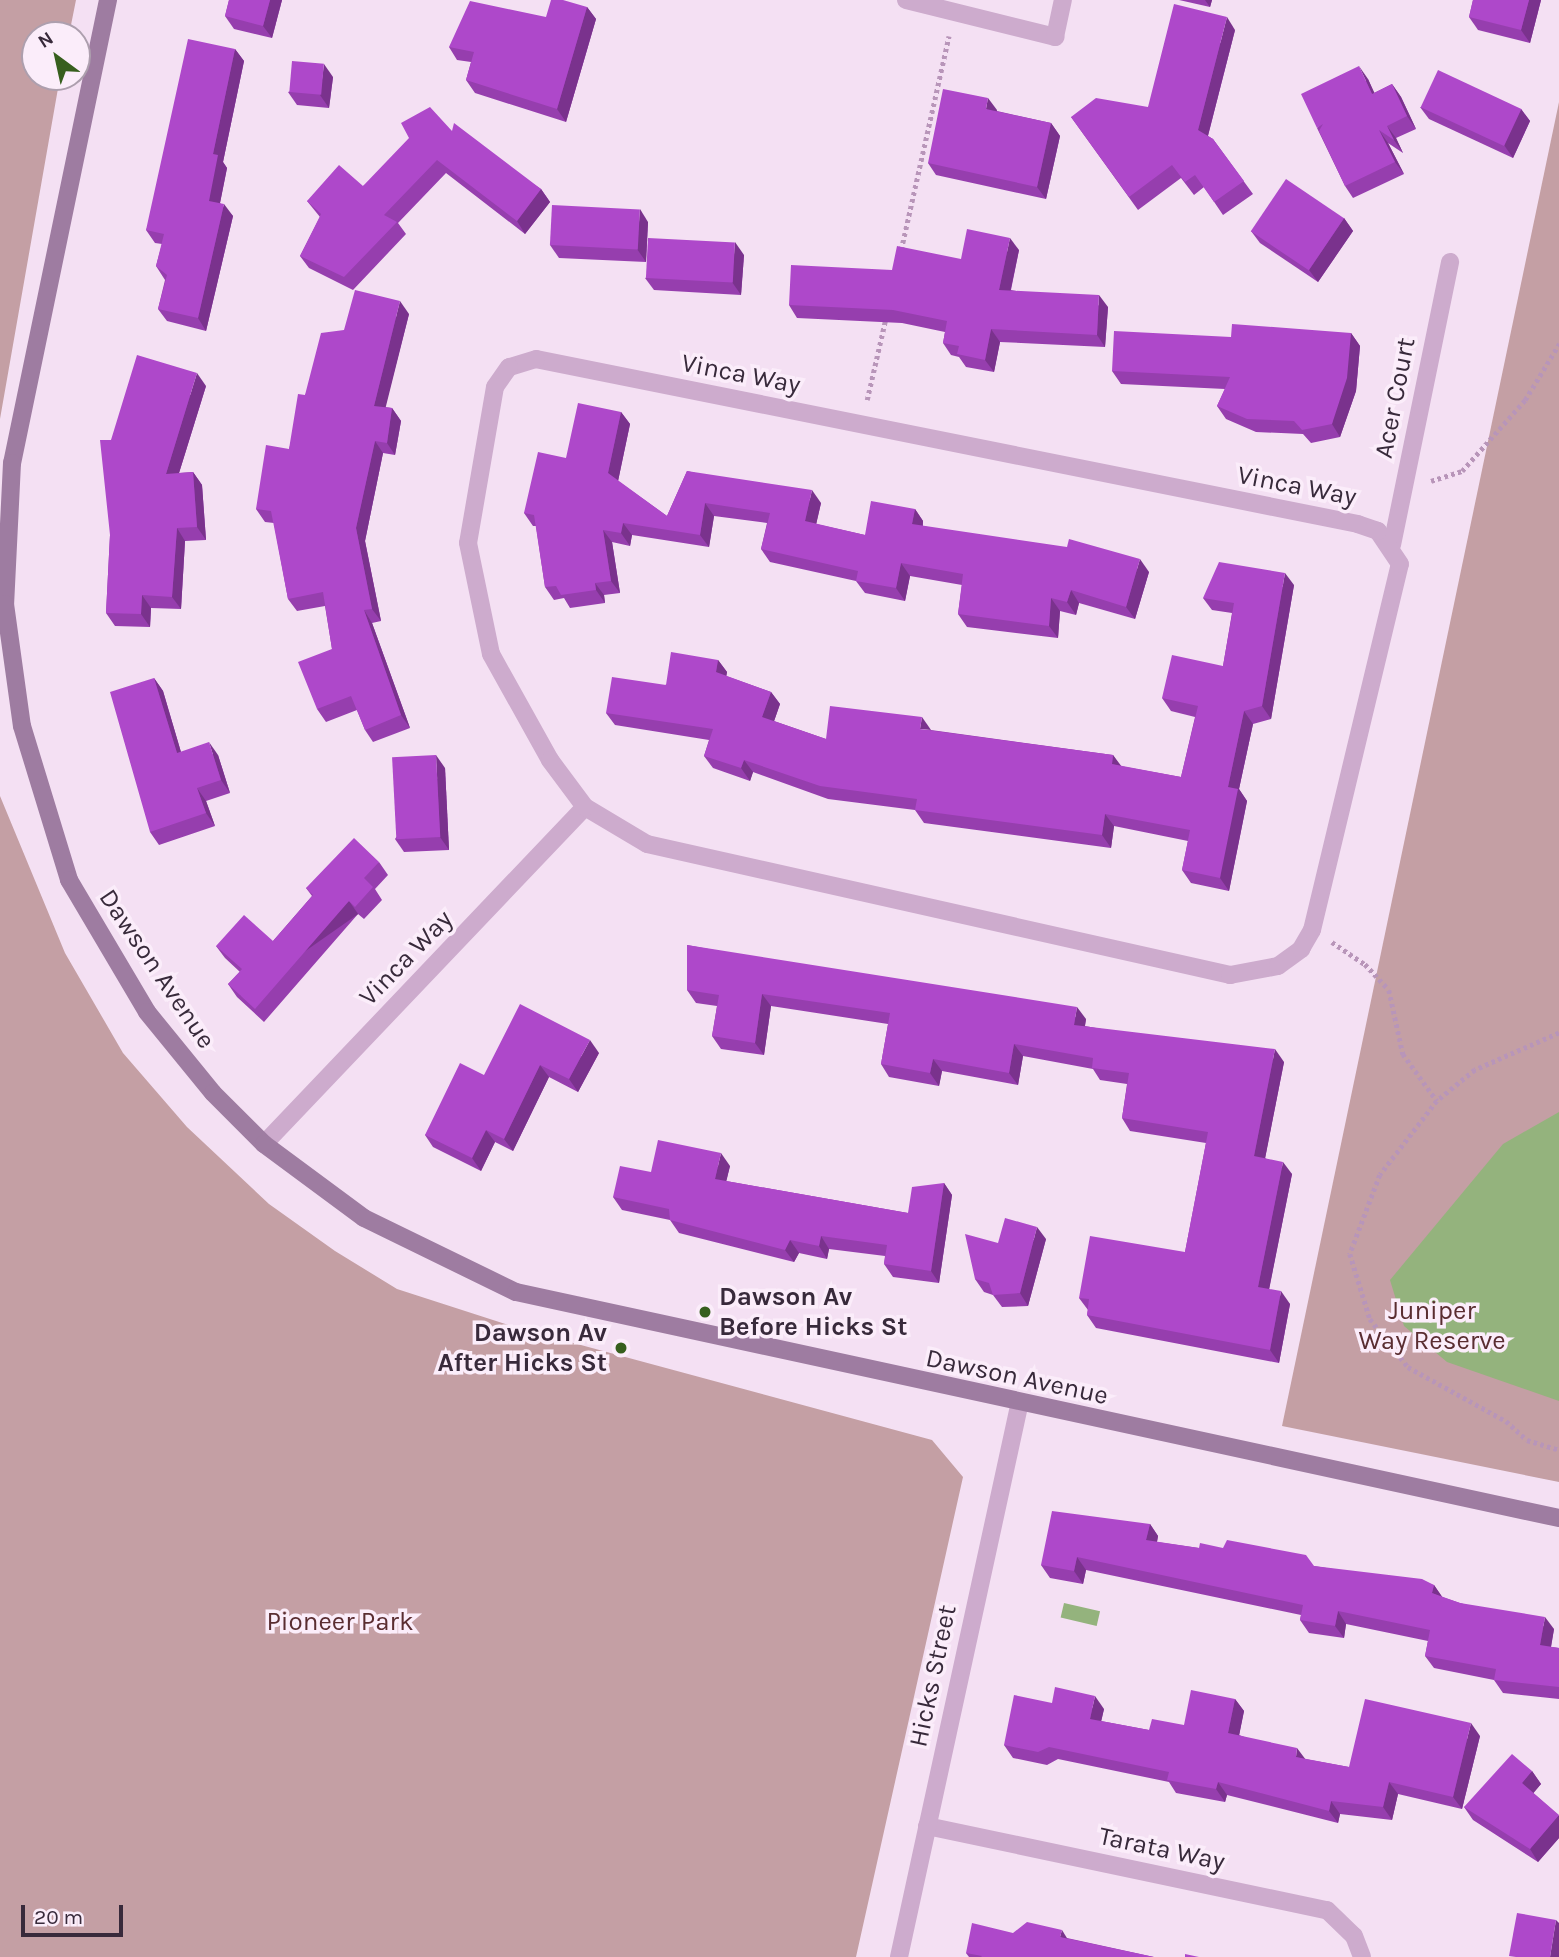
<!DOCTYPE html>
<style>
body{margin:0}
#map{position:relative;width:1559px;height:1957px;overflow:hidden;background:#f4e0f3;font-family:Karla,sans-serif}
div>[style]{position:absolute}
.green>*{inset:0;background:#c49fa4}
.water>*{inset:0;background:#94b37d;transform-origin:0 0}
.path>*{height:4.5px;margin-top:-2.25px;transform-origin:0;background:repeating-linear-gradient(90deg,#b895b9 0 3.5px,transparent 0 7px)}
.minor>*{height:18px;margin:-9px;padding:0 9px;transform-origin:9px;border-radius:9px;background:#cdabcd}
.tertiary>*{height:18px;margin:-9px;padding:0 9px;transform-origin:9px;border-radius:9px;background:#cdabcd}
.secondary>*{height:18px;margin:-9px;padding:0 9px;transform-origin:9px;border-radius:9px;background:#9e7ca1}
.wall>*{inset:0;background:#963eae}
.shaded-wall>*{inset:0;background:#7a328d;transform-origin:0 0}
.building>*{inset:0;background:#ae48ca;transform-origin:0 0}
.dots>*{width:19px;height:19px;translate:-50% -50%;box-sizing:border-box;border:4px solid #fbedfa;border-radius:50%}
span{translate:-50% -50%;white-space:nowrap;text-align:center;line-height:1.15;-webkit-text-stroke:7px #fbedfa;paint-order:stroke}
.street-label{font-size:26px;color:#382a3b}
.poi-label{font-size:26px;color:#382a3b;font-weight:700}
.left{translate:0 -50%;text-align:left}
.right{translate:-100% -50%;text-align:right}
.park-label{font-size:26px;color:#5a2d31}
.north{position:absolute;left:21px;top:21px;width:70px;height:70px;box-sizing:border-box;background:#fbedfa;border:2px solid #ad9fae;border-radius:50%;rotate:327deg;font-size:19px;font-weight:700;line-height:28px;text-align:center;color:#382a3b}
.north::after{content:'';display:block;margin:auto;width:24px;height:32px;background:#375f1e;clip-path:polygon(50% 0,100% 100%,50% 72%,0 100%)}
.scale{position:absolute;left:21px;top:1905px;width:102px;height:32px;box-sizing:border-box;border:4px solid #382a3b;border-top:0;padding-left:9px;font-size:21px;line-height:24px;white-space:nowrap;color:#382a3b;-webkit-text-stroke:5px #fbedfa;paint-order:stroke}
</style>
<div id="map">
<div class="green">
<i style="clip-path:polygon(0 0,76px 0,69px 35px,35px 35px,35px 77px,60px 77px,0 419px)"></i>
<i style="clip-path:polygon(1559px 102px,1559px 1482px,1282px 1426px)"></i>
<i style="clip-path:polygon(0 796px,65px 953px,123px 1053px,187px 1127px,269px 1204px,335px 1251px,397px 1289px,518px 1328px,932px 1440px,963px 1477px,856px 1957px,0 1957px)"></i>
</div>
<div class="water">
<i style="clip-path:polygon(1559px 1112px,1559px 1401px,1447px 1362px,1404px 1326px,1390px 1280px,1503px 1144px)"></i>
<i style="left:1064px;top:1603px;width:37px;height:15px;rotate:13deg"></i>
</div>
<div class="path">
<i style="left:901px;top:250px;width:219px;rotate:-77.4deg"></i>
<i style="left:867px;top:400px;width:85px;rotate:-77.1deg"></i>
<i style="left:1431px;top:481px;width:33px;rotate:-18deg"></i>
<i style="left:1462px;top:471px;width:95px;rotate:-48.4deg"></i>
<i style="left:1525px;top:400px;width:66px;rotate:-58.7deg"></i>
<i style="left:1332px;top:942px;width:40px;rotate:34deg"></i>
<i style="left:1365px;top:964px;width:35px;rotate:47deg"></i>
<i style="left:1389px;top:990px;width:66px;rotate:77.7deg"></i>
<i style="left:1403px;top:1054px;width:58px;rotate:54.1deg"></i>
<i style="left:1559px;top:1033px;width:92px;rotate:156.2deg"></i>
<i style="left:1475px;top:1070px;width:49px;rotate:140.8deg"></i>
<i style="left:1437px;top:1101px;width:93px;rotate:127.6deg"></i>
<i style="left:1380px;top:1175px;width:85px;rotate:110.8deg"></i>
<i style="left:1350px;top:1254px;width:68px;rotate:72.9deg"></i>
<i style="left:1370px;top:1319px;width:61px;rotate:51.6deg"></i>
<i style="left:1408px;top:1367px;width:112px;rotate:28.9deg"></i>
<i style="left:1506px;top:1421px;width:28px;rotate:42deg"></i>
<i style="left:1527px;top:1440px;width:34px;rotate:17deg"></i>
</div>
<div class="minor">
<i style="left:906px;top:0;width:154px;rotate:13.9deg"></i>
<i style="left:1055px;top:37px;width:38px;rotate:-78deg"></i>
<i style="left:1392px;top:545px;width:289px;rotate:-78.4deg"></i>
<i style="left:264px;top:1144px;width:465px;rotate:-46.4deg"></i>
<i style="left:585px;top:807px;width:72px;rotate:30.8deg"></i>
<i style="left:647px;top:844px;width:598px;rotate:12.66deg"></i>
<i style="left:1230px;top:975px;width:49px;rotate:-10.6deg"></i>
<i style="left:1278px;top:966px;width:29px;rotate:-36deg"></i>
<i style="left:1301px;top:949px;width:22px;rotate:-60deg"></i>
<i style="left:1312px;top:930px;width:376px;rotate:-76.5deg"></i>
<i style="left:1400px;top:564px;width:40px;rotate:-124deg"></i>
<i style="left:1378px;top:531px;width:21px;rotate:-161deg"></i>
<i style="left:1358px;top:524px;width:838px;rotate:-168.65deg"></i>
<i style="left:536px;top:359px;width:28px;rotate:163deg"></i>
<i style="left:509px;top:367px;width:24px;rotate:125deg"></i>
<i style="left:495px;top:387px;width:158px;rotate:99.8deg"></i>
<i style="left:468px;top:543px;width:113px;rotate:78.3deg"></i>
<i style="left:491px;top:654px;width:121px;rotate:60.9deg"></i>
<i style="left:550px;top:760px;width:59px;rotate:53.3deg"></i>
<i style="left:927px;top:1826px;width:409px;rotate:11.9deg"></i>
<i style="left:1327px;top:1910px;width:37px;rotate:44deg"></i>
<i style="left:1354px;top:1936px;width:22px;rotate:69deg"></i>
</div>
<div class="tertiary">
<i style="left:899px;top:1957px;width:564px;rotate:-77.71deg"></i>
</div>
<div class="secondary">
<i style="left:108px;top:0;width:473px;rotate:101.7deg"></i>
<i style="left:12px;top:463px;width:141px;rotate:92.8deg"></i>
<i style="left:5px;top:604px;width:123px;rotate:82.1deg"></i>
<i style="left:22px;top:726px;width:161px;rotate:73deg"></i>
<i style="left:69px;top:880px;width:153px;rotate:59.4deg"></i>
<i style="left:147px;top:1012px;width:104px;rotate:50.8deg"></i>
<i style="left:213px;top:1093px;width:72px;rotate:45deg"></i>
<i style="left:264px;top:1144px;width:124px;rotate:36.5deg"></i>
<i style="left:364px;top:1218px;width:169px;rotate:26deg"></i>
<i style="left:516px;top:1292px;width:1067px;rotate:12.23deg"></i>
</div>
<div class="wall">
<i style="clip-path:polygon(229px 0,282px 0,272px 38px,234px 29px,225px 16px)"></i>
<i style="clip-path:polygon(1179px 0,1212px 0,1210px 7px)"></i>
<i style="clip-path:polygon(1473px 0,1541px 0,1530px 43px,1478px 30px,1469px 17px)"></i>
<i style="clip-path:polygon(587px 7px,596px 19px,566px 122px,475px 93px,466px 80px,471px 62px,457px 60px,449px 47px,546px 17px)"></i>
<i style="clip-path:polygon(1235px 30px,1208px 136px,1213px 139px,1253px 194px,1223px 215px,1204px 187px,1194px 195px,1181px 178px,1138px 210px,1071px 117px,1148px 107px)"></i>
<i style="clip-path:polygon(235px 49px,244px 61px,223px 162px,227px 168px,220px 203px,233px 216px,206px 331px,167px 321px,158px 309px,165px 280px,156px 266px,162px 244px,155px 243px,146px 230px)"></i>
<i style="clip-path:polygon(333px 77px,329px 108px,297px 105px,288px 92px)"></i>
<i style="clip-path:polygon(1368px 79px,1374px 93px,1392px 84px,1401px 97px,1416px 129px,1396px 138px,1403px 153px,1388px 143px,1404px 174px,1353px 198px,1345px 186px,1317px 128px)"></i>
<i style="clip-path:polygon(1420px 107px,1521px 109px,1530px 121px,1513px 158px,1429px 119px)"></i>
<i style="clip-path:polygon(997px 110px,997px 111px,1051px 123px,1060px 136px,1046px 199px,936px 175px,928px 163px)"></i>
<i style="clip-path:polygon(452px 131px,541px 189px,550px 202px,525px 234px,446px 173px,398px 223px,406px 234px,353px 290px,309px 268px,300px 256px,320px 217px,307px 201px,363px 186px)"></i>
<i style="clip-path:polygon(1344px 218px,1353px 231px,1318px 282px,1260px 243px,1251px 231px)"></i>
<i style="clip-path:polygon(648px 222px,646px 262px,559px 258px,550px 245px)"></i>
<i style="clip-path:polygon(1019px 250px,1011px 290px,1108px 307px,1105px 347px,1000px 342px,994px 372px,966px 367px,959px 357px,951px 355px,943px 343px,945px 332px,902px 323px,797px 318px,789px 305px,892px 270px)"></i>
<i style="clip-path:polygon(744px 255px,741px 295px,654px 290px,645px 278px)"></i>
<i style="clip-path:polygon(409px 314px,385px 407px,392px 408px,401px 421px,395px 455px,383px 453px,365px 541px,381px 621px,372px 623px,410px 728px,373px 742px,365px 730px,357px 710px,326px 722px,317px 709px,332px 649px,325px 606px,297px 611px,288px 599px,274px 523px,265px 522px,256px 509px,289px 449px,305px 395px,344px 330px)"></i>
<i style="clip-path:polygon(1351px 333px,1360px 346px,1356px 391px,1340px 437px,1311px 443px,1303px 434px,1256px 432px,1226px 419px,1217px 406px,1225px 389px,1121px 384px,1112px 371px,1231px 337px)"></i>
<i style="clip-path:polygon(206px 386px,179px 473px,193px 472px,202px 485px,206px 540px,185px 541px,181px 609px,151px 608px,150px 627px,115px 626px,106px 613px,110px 535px,111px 440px)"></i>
<i style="clip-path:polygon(621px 412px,630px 424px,618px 481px,667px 516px,687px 471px,821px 503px,816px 524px,865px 535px,915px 509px,923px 521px,923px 526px,1149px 572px,1135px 619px,1079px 603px,1076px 615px,1060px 611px,1058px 638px,967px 627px,958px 614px,962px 585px,910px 576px,905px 601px,865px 593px,856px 581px,770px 562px,761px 549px,767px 523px,714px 516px,709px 547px,632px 535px,630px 546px,612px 542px,620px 593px,604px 595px,605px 603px,570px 608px,564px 598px,554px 600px,545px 587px,536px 526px,533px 526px,524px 513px,566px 458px)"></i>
<i style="clip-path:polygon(1294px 585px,1271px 719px,1253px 724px,1239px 789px,1247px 801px,1229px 891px,1191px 883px,1182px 870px,1188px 841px,1114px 826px,1111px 848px,924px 823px,915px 810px,828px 799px,753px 772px,750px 781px,713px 768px,704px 756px,709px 740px,615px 725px,606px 713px,718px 660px,727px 672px,726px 676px,771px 692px,780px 704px,774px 721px,826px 739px,931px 730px,1113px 755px,1120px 766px,1181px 777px,1195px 717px,1171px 711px,1162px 698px,1223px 666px,1232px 613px,1212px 610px,1203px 598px)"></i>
<i style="clip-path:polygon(154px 678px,163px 691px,181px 752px,218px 755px,230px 793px,206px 801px,215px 826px,159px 845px,150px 832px)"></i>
<i style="clip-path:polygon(445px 768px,449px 850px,404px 852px,395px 839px)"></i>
<i style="clip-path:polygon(379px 862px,388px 875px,375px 889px,382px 900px,364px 919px,358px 914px,264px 1022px,237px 997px,228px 984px,240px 972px,225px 958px,216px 946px,273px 941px,312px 896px,306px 888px)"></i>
<i style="clip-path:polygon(687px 945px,1086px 1019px,1085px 1026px,1284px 1062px,1265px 1158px,1292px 1174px,1269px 1289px,1290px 1304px,1279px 1363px,1096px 1328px,1087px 1315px,1088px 1310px,1079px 1298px,1185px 1252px,1206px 1143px,1130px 1131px,1122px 1118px,1127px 1084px,1100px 1080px,1093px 1069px,1023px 1056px,1018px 1085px,942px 1071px,939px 1086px,889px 1077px,881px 1064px,888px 1024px,771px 1006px,764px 1055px,721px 1049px,712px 1036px,717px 1006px,696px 1003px,687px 990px)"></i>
<i style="clip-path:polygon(599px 1053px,578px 1092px,549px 1077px,513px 1151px,495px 1142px,481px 1171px,433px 1147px,425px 1135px,484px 1075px)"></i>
<i style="clip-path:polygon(730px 1166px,726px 1181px,908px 1213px,944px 1183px,952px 1195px,939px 1283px,893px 1277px,884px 1264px,885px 1256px,829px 1249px,827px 1259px,799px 1253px,794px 1262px,679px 1233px,670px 1220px,622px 1210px,613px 1197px,651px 1172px)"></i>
<i style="clip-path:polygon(1046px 1239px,1028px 1306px,1002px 1307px,993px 1295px,984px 1292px,975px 1279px,998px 1243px)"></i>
<i style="clip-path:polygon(1150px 1524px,1158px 1536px,1157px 1542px,1199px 1548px,1223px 1548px,1314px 1566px,1434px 1585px,1442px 1597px,1460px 1603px,1554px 1629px,1551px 1647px,1559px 1648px,1559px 1699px,1503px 1693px,1494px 1680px,1434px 1668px,1425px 1656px,1428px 1641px,1346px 1624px,1344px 1638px,1309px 1633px,1300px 1620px,1301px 1615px,1086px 1570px,1083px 1584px,1050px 1578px,1041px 1565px)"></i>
<i style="clip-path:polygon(1235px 1699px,1244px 1711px,1239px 1735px,1305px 1759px,1349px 1767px,1480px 1736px,1462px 1809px,1398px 1794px,1392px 1820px,1340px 1814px,1338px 1823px,1227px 1795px,1225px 1802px,1176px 1793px,1169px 1782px,1058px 1759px,1047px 1765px,1013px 1758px,1004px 1745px,1052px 1703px,1104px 1709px,1101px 1721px,1149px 1730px,1184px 1725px)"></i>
<i style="clip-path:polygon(1532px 1771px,1541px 1784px,1533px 1793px,1559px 1816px,1559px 1838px,1538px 1862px,1473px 1820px,1464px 1807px)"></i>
<i style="clip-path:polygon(1013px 1933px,1067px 1938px,1154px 1957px,969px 1957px,966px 1953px)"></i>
</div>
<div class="shaded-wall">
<i style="clip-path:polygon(270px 0,282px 0,272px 38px,263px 26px)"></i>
<i style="clip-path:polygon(1205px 0,1212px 0,1210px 7px)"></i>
<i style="clip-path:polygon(1529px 0,1541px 0,1530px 43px,1521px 30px)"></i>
<i style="clip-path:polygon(587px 7px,596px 19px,566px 122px,557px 109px)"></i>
<i style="clip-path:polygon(1227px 17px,1235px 30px,1206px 143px,1198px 130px)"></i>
<i style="clip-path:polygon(235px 49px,244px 61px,223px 162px,227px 168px,218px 213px,209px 201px,213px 154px)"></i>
<i style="clip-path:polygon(324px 64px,333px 77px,329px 108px,320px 95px)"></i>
<i style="clip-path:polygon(1359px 66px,1368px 79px,1381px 107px,1372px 94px)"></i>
<i style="clip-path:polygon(1392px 84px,1401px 97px,1416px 129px,1407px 116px)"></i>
<i style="clip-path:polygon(988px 98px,997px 110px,995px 121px,986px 109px)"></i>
<i style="clip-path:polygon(1521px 109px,1530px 121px,1513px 158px,1504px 145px)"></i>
<i style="clip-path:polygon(1051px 123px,1060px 136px,1046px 199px,1037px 187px)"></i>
<i style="clip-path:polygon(1387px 126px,1396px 138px,1403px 153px,1394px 140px)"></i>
<i style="clip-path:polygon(1379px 130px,1388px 143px,1404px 174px,1395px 162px)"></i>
<i style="clip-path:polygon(541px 189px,550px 202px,525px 234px,517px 221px)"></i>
<i style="clip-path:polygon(224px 204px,233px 216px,206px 331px,198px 318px)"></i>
<i style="clip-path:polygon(640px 209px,648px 222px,646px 262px,637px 249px)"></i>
<i style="clip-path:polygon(1344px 218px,1353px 231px,1318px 282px,1309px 270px)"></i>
<i style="clip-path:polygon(1010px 238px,1019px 250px,1008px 302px,999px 290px)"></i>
<i style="clip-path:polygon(735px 242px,744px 255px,741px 295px,732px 282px)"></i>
<i style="clip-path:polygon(1099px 295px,1108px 307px,1105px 347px,1097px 335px)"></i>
<i style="clip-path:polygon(400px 301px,409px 314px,383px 418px,374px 406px)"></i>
<i style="clip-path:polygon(991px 329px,1000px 342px,994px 372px,985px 360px)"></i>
<i style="clip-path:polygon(1351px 333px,1360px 346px,1356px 391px,1340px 437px,1332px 424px)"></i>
<i style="clip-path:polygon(197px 373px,206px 386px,175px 486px,166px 474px)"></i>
<i style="clip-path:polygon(392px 408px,401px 421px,395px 455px,387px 443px)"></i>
<i style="clip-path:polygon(621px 412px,630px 424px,617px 486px,608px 473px)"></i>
<i style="clip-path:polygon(375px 441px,383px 453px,365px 541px,381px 621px,372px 609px,356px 528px)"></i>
<i style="clip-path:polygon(193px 472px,202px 485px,206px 540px,197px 527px)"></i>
<i style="clip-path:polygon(812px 490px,821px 503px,814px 534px,805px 521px)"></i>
<i style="clip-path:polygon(705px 503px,714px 516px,709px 547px,700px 535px)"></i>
<i style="clip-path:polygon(915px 509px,923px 521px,921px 537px,912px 524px)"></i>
<i style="clip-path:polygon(623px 523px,632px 535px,630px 546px,621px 533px)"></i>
<i style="clip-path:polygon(177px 528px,185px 541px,181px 609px,172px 597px)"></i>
<i style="clip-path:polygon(603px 530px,612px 542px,620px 593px,611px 581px)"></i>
<i style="clip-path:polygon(1140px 559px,1149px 572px,1135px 619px,1126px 607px)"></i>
<i style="clip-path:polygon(901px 563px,910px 576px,905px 601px,896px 588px)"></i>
<i style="clip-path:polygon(1285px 573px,1294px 585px,1271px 719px,1262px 706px)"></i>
<i style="clip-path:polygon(595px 583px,604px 595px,605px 603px,596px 590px)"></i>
<i style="clip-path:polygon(1071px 590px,1079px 603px,1076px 615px,1067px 602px)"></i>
<i style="clip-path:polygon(142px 595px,151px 608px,150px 627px,141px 614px)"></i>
<i style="clip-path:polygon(1051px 598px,1060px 611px,1058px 638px,1049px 626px)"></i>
<i style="clip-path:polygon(364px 610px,372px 623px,410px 728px,401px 715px)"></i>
<i style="clip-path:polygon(718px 660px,727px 672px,725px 685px,716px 672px)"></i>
<i style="clip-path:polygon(154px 678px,163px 691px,185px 766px,177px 753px)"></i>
<i style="clip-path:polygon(771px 692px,780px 704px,771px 730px,762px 717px)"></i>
<i style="clip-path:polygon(1244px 711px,1253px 724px,1239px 789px,1247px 801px,1229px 891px,1220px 878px,1228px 787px)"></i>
<i style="clip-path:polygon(922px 717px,931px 730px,920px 729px)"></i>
<i style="clip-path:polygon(209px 742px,218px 755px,230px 793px,221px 780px)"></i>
<i style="clip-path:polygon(436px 755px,445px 768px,449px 850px,440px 837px)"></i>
<i style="clip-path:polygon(1113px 755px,1122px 767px,1112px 764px)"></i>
<i style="clip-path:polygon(744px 760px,753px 772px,750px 781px,741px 768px)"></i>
<i style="clip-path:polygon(197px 788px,206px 801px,215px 826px,206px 813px)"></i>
<i style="clip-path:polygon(1105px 814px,1114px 826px,1111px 848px,1102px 835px)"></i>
<i style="left:349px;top:901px;width:16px;height:143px;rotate:55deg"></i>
<i style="clip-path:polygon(762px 994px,771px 1006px,764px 1055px,755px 1043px)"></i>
<i style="clip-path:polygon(1077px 1007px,1086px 1019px,1083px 1037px,1074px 1025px)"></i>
<i style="clip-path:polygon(590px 1040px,599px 1053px,578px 1092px,569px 1079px)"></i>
<i style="clip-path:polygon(1014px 1044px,1023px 1056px,1018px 1085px,1009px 1073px)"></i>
<i style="clip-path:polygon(1275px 1049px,1284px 1062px,1263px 1169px,1254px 1156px)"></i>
<i style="clip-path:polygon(933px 1059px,942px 1071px,939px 1086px,930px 1073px)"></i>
<i style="clip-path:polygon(540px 1065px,549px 1077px,513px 1151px,504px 1139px)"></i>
<i style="clip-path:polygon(486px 1130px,495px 1142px,481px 1171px,472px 1158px)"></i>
<i style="clip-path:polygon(721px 1153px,730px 1166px,724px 1191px,715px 1179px)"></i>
<i style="clip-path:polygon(1283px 1162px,1292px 1174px,1267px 1300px,1258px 1287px)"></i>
<i style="clip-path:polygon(944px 1183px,952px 1195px,939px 1283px,931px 1271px)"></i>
<i style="clip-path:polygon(1037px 1227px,1046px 1239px,1028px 1306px,1020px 1293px)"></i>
<i style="clip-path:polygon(821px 1236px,829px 1249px,827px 1259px,819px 1246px)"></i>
<i style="clip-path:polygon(790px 1240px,799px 1253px,794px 1262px,785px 1250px)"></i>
<i style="clip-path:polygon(1281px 1291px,1290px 1304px,1279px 1363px,1270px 1350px)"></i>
<i style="clip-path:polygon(1150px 1524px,1158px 1536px,1155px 1552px,1146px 1540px)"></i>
<i style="clip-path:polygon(1077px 1557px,1086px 1570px,1083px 1584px,1074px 1571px)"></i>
<i style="clip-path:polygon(1434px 1585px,1443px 1598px,1432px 1593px)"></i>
<i style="clip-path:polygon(1338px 1611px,1346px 1624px,1344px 1638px,1335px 1626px)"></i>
<i style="clip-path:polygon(1545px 1617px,1554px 1629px,1549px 1658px,1540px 1645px)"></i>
<i style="clip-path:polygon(1095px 1696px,1104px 1709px,1099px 1731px,1090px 1719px)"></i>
<i style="clip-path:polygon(1235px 1699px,1244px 1711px,1237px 1746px,1228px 1733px)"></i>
<i style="clip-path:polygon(1471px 1723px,1480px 1736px,1462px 1809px,1453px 1797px)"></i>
<i style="clip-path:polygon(1297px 1748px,1306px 1760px,1296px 1757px)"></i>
<i style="clip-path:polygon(1532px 1771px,1541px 1784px,1531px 1796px,1522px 1783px)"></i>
<i style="clip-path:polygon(1218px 1782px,1227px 1795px,1225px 1802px,1216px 1789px)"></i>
<i style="clip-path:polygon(1389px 1782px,1398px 1794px,1392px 1820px,1383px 1807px)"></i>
<i style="clip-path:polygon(1331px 1801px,1340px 1814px,1338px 1823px,1329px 1811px)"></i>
<i style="clip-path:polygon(1559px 1815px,1559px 1838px,1538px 1862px,1530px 1849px)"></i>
<i style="clip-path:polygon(1556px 1920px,1559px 1923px,1559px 1957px,1550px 1957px)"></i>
<i style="clip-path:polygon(1062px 1930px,1070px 1943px,1060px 1937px)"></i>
</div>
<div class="building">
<i style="clip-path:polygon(229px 0,270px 0,263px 26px,225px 16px)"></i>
<i style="clip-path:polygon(551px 0,563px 0,587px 7px,557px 109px,466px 80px,474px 52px,449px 47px,470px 1px,546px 17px)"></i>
<i style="clip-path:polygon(1473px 0,1529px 0,1521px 30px,1469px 17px)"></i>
<i style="clip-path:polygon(1174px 4px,1227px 17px,1198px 130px,1213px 139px,1244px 181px,1214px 202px,1195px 175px,1185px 182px,1172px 165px,1129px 197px,1071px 117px,1096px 98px,1148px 107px)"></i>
<i style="clip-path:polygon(188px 39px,235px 49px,213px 154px,218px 155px,209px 201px,224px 204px,198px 318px,158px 309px,167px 275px,156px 266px,164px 234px,146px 230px)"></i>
<i style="left:292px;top:61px;width:32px;height:31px;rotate:5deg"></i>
<i style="clip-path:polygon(1359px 66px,1372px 94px,1392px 84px,1407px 116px,1387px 126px,1394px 140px,1379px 130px,1395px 162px,1345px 186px,1319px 131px,1323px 124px,1317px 128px,1301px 94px)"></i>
<i style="left:1438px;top:70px;width:92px;height:41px;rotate:25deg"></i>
<i style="clip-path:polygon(943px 89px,988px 98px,986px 109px,1051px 123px,1037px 187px,928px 163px)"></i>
<i style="clip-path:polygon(430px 107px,452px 131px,454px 123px,541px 189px,517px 221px,437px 160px,384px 215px,397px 222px,344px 277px,300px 256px,321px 214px,307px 201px,339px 165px,363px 186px,409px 138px,401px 123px)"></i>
<i style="left:1286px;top:179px;width:70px;height:63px;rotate:34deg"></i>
<i style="left:552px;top:205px;width:88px;height:40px;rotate:3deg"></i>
<i style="clip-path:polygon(967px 229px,1010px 238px,999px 290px,1099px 295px,1097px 335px,991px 329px,985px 360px,957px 354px,959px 346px,943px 343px,947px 321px,893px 310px,789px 305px,791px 265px,892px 270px,897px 246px,961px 259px)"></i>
<i style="left:648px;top:238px;width:87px;height:40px;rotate:3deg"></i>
<i style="clip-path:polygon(355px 290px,400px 301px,374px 406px,392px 408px,387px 443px,375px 441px,356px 528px,372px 609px,364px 610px,401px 715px,365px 730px,351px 696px,317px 709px,298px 662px,332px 649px,323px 592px,288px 599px,271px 511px,256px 509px,266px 445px,289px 449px,298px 394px,305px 395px,321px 333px,344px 330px)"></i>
<i style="clip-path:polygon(1232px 324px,1351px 333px,1347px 378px,1332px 424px,1302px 430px,1294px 421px,1247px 419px,1217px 406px,1230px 377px,1112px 371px,1114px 331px,1231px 337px)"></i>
<i style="clip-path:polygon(137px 355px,197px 373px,166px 474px,193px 472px,197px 527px,177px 528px,172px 597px,142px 595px,141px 614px,106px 613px,110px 535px,100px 440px,111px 440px)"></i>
<i style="clip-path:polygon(578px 403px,621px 412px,608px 473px,667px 516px,687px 471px,812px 490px,805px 521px,865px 535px,871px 501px,915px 509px,912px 524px,1067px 547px,1069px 539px,1140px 559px,1126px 607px,1071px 590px,1067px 602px,1051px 598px,1049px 626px,958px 614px,963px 574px,901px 563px,896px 588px,856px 581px,858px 571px,761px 549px,770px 513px,705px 503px,700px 535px,623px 523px,621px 533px,603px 530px,611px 581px,595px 583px,596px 590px,561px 595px,556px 586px,545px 587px,534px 515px,524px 513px,538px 452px,566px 458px)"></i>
<i style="clip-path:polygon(1219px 562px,1285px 573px,1262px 706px,1244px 711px,1228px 787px,1238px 789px,1220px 878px,1182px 870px,1190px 830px,1105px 814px,1102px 835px,915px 810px,917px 799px,820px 786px,744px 760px,741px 768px,704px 756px,713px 729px,606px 713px,612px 677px,666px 685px,671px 652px,718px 660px,716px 672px,771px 692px,762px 717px,826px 739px,830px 706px,922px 717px,920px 729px,1113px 755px,1112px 764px,1181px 777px,1198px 706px,1162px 698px,1172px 655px,1223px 666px,1234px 603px,1203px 598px)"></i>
<i style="clip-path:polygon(154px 678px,177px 753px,209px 742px,221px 780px,197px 788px,206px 813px,150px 832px,110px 692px)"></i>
<i style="left:436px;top:755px;width:82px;height:44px;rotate:87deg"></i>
<i style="clip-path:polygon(354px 838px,379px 862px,364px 878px,373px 887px,355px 907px,349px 901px,255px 1009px,228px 984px,242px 969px,216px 946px,244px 915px,273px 941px,313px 895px,306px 888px)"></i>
<i style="clip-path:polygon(687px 945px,1077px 1007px,1074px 1025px,1275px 1049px,1254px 1156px,1283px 1162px,1258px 1287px,1281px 1291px,1270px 1350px,1087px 1315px,1089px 1299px,1079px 1298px,1090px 1236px,1185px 1252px,1208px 1132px,1122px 1118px,1129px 1073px,1092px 1068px,1093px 1058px,1014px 1044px,1009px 1073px,933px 1059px,930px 1073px,881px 1064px,890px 1013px,762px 994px,755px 1043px,712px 1036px,719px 995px,687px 990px)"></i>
<i style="clip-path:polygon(520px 1004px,590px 1040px,569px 1079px,540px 1065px,504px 1139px,486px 1130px,472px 1158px,425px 1135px,460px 1063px,484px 1075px)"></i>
<i style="clip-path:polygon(658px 1140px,721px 1153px,715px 1179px,908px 1213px,912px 1187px,944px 1183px,931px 1271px,884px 1264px,887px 1245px,821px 1236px,819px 1246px,790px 1240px,785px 1250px,670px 1220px,669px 1209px,613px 1197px,620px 1166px,651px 1172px)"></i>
<i style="clip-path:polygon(1005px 1218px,1037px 1227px,1020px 1293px,993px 1295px,989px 1283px,975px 1279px,965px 1234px,998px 1243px)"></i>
<i style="clip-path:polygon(1052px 1511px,1150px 1524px,1146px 1540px,1199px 1548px,1200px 1543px,1223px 1548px,1227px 1540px,1306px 1555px,1314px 1566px,1422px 1579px,1434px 1585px,1432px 1593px,1460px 1603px,1545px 1617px,1540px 1645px,1559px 1648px,1559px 1687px,1494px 1680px,1496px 1669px,1425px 1656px,1430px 1630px,1338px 1611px,1335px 1626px,1300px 1620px,1303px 1605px,1077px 1557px,1074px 1571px,1041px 1565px)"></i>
<i style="clip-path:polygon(1055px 1687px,1095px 1696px,1090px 1719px,1149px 1730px,1152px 1719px,1184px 1725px,1191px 1690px,1235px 1699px,1228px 1733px,1297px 1748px,1296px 1757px,1349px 1767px,1365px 1699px,1471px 1723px,1453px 1797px,1389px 1782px,1383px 1807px,1331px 1801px,1329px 1811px,1218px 1782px,1216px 1789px,1167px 1780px,1169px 1772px,1049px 1747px,1038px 1752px,1004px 1745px,1014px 1695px,1052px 1703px)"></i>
<i style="clip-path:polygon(1512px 1754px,1532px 1771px,1522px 1783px,1559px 1815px,1530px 1849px,1464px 1807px)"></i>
<i style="clip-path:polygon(1517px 1913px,1556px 1920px,1550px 1957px,1516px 1957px,1509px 1956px)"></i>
<i style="clip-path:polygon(1027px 1922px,1062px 1930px,1060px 1937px,1154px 1957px,981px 1957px,982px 1956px,966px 1953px,972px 1923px,1013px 1933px)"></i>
<i style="clip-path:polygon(1185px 1954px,1199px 1957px,1185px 1957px)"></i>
</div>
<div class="dots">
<i style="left:705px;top:1312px;background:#375f1e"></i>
<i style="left:621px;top:1348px;background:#375f1e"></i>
</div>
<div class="street-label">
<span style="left:741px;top:374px;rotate:11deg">Vinca Way</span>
<span style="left:1395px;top:398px;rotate:-79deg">Acer Court</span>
<span style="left:1297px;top:486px;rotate:11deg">Vinca Way</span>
<span style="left:406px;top:958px;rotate:-46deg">Vinca Way</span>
<span style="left:157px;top:969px;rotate:56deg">Dawson Avenue</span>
<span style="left:1017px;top:1377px;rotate:12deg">Dawson Avenue</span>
<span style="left:933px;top:1676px;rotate:-78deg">Hicks Street</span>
<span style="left:1162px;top:1849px;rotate:12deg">Tarata Way</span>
</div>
<div class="poi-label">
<span class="left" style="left:719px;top:1312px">Dawson Av<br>Before Hicks St</span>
<span class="right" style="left:607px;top:1348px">Dawson Av<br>After Hicks St</span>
</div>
<div class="park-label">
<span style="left:1432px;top:1326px">Juniper<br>Way Reserve</span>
<span style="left:340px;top:1622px">Pioneer Park</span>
</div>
<div class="north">N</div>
<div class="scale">20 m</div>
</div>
